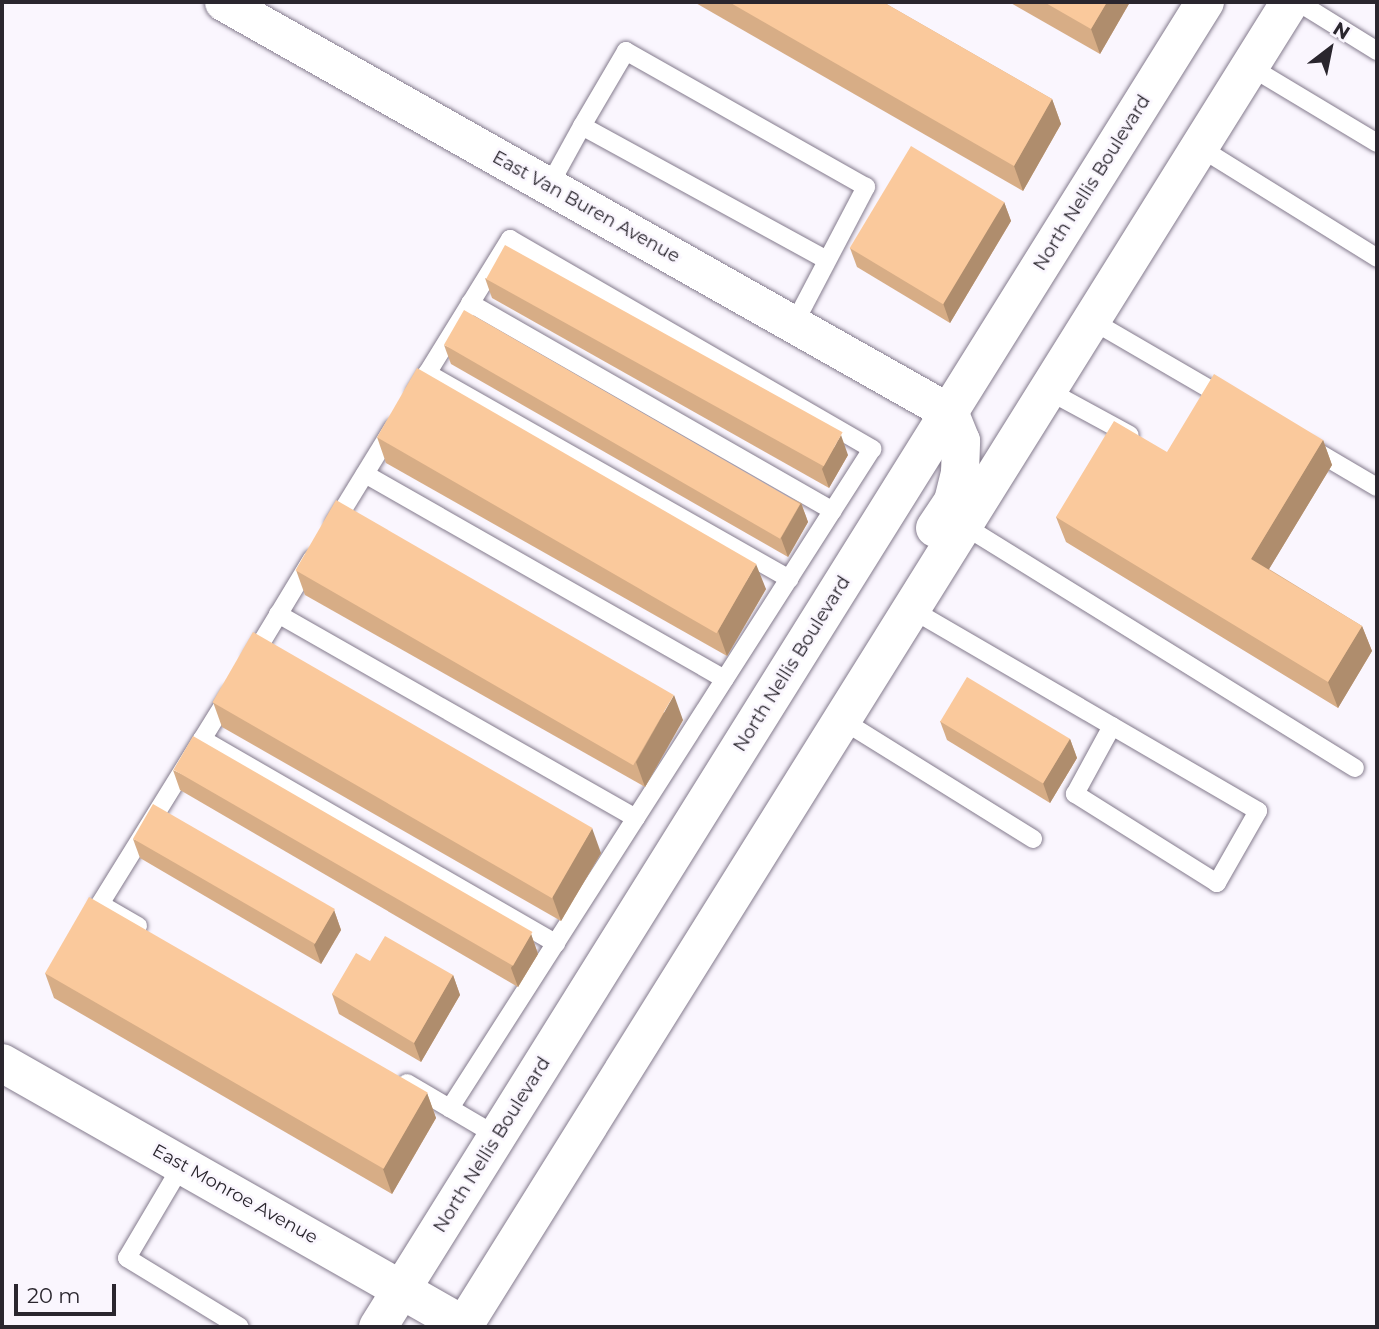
<!DOCTYPE html>
<style>
body{margin:0}
#map{position:relative;width:1379px;height:1329px;overflow:hidden;background:#faf6fe;font-family:Montserrat,sans-serif}
div>[style]{position:absolute}
.roads{filter:drop-shadow(0 0 2px #847b8d) drop-shadow(0 0 2px #847b8d)}
.service>*{height:18px;margin:-9px;padding:0 9px;transform-origin:9px;border-radius:9px;background:#fff}
.minor>*{height:37px;margin:-18.5px;padding:0 18.5px;transform-origin:18.5px;border-radius:18.5px;background:#fff}
.tertiary>*{height:38px;margin:-19px;padding:0 19px;transform-origin:19px;border-radius:19px;background:#fff}
.primary>*{height:38px;margin:-19px;padding:0 19px;transform-origin:19px;border-radius:19px;background:#fff}
.wall>*{inset:0;background:#d7ad86}
.shaded-wall>*{inset:0;background:#af8d6d}
.building>*{inset:0;background:#fac99c;transform-origin:0 0}
span{translate:-50% -50%;white-space:nowrap;text-align:center;line-height:1.15;-webkit-text-stroke:5px #faf6fe;paint-order:stroke}
.street-label{font-size:18px;color:#2a262e}
.frame{position:absolute;inset:0;border:4px solid #2a262e;pointer-events:none}
.north{position:absolute;left:1295px;top:14px;width:70px;height:70px;-webkit-text-stroke:5px #faf6fe;paint-order:stroke;rotate:32deg;font-size:19px;font-weight:700;line-height:28px;text-align:center;color:#2a262e}
.north::after{content:'';display:block;margin:auto;width:24px;height:32px;background:#2a262e;clip-path:polygon(50% 0,100% 100%,50% 72%,0 100%)}
.scale{position:absolute;left:14px;top:1284px;width:102px;height:32px;box-sizing:border-box;border:4px solid #2a262e;border-top:0;padding-left:9px;font-size:21px;line-height:24px;white-space:nowrap;color:#2a262e;-webkit-text-stroke:5px #faf6fe;paint-order:stroke}
</style>
<div id="map">
<div class="roads">
<div class="service">
<i style="left:1298px;top:2px;width:93px;rotate:31.8deg"></i>
<i style="left:1249px;top:66px;width:149px;rotate:31deg"></i>
<i style="left:1199px;top:147px;width:210px;rotate:31.9deg"></i>
<i style="left:549px;top:186px;width:68px;rotate:-61.2deg"></i>
<i style="left:470px;top:303px;width:418px;rotate:29.8deg"></i>
<i style="left:1091px;top:320px;width:157px;rotate:30.2deg"></i>
<i style="left:794px;top:324px;width:155px;rotate:-62.3deg"></i>
<i style="left:866px;top:187px;width:276px;rotate:-150.5deg"></i>
<i style="left:626px;top:51px;width:87px;rotate:120.4deg"></i>
<i style="left:582px;top:126px;width:279px;rotate:28.7deg"></i>
<i style="left:427px;top:373px;width:417px;rotate:29.6deg"></i>
<i style="left:1047px;top:390px;width:94px;rotate:28.5deg"></i>
<i style="left:415px;top:393px;width:181px;rotate:-58.3deg"></i>
<i style="left:510px;top:239px;width:419px;rotate:30.1deg"></i>
<i style="left:872px;top:449px;width:783px;rotate:122.63deg"></i>
<i style="left:1309px;top:447px;width:79px;rotate:30.5deg"></i>
<i style="left:365px;top:474px;width:414px;rotate:29.7deg"></i>
<i style="left:334px;top:524px;width:113px;rotate:-58.4deg"></i>
<i style="left:963px;top:525px;width:461px;rotate:31.8deg"></i>
<i style="left:911px;top:609px;width:233px;rotate:30.2deg"></i>
<i style="left:1112px;top:726px;width:169px;rotate:30.2deg"></i>
<i style="left:1258px;top:811px;width:83px;rotate:119.7deg"></i>
<i style="left:1217px;top:883px;width:168px;rotate:-147.9deg"></i>
<i style="left:1075px;top:794px;width:77px;rotate:-61.4deg"></i>
<i style="left:278px;top:614px;width:412px;rotate:29.7deg"></i>
<i style="left:252px;top:658px;width:116px;rotate:-58.8deg"></i>
<i style="left:842px;top:720px;width:225px;rotate:31.9deg"></i>
<i style="left:202px;top:739px;width:409px;rotate:30deg"></i>
<i style="left:138px;top:926px;width:44px;rotate:-149.9deg"></i>
<i style="left:100px;top:904px;width:247px;rotate:-58.2deg"></i>
<i style="left:407px;top:1083px;width:104px;rotate:30.5deg"></i>
<i style="left:182px;top:1165px;width:108px;rotate:120.6deg"></i>
<i style="left:127px;top:1258px;width:132px;rotate:31.4deg"></i>
</div>
<div class="minor">
<i style="left:223px;top:2px;width:834px;rotate:29.46deg"></i>
</div>
<div class="tertiary">
<i style="left:2px;top:1063px;width:535px;rotate:29.59deg"></i>
</div>
<div class="primary">
<i style="left:935px;top:528px;width:32px;rotate:-56deg"></i>
<i style="left:953px;top:501px;width:29px;rotate:-76deg"></i>
<i style="left:960px;top:473px;width:32px;rotate:-88deg"></i>
<i style="left:961px;top:441px;width:31px;rotate:-112deg"></i>
<i style="left:378px;top:1327px;width:1562px;rotate:-58.03deg"></i>
<i style="left:463px;top:1327px;width:1562px;rotate:-58.03deg"></i>
</div>
</div>
<div class="wall">
<i style="clip-path:polygon(694px 2px,883px 2px,1052px 99px,1061px 124px,1023px 191px)"></i>
<i style="clip-path:polygon(1009px 2px,1130px 2px,1100px 54px)"></i>
<i style="clip-path:polygon(1004px 202px,1011px 221px,950px 323px,857px 267px,850px 248px)"></i>
<i style="clip-path:polygon(485px 278px,848px 455px,829px 488px,492px 298px)"></i>
<i style="clip-path:polygon(444px 345px,801px 503px,808px 522px,788px 557px,451px 364px)"></i>
<i style="clip-path:polygon(377px 437px,766px 589px,727px 656px,386px 463px)"></i>
<i style="clip-path:polygon(1323px 440px,1332px 465px,1269px 569px,1362px 626px,1372px 651px,1338px 708px,1066px 542px,1056px 517px)"></i>
<i style="clip-path:polygon(296px 570px,683px 720px,645px 787px,305px 595px)"></i>
<i style="clip-path:polygon(213px 702px,601px 853px,561px 921px,222px 727px)"></i>
<i style="clip-path:polygon(940px 721px,1070px 739px,1077px 758px,1050px 803px,947px 740px)"></i>
<i style="clip-path:polygon(173px 770px,531px 934px,538px 954px,518px 987px,180px 790px)"></i>
<i style="clip-path:polygon(133px 839px,334px 910px,341px 930px,321px 964px,140px 858px)"></i>
<i style="clip-path:polygon(370px 961px,453px 975px,460px 995px,421px 1062px,339px 1014px,332px 994px)"></i>
<i style="clip-path:polygon(45px 973px,427px 1093px,436px 1118px,392px 1194px,54px 998px)"></i>
</div>
<div class="shaded-wall">
<i style="clip-path:polygon(1107px 2px,1130px 2px,1100px 54px,1091px 29px)"></i>
<i style="clip-path:polygon(1052px 99px,1061px 124px,1023px 191px,1014px 166px)"></i>
<i style="clip-path:polygon(1004px 202px,1011px 221px,950px 323px,943px 303px)"></i>
<i style="clip-path:polygon(841px 435px,848px 455px,829px 488px,822px 469px)"></i>
<i style="clip-path:polygon(1323px 440px,1332px 465px,1260px 584px,1251px 559px)"></i>
<i style="clip-path:polygon(801px 503px,808px 522px,788px 557px,781px 538px)"></i>
<i style="clip-path:polygon(756px 564px,766px 589px,727px 656px,718px 631px)"></i>
<i style="clip-path:polygon(1362px 626px,1372px 651px,1338px 708px,1328px 682px)"></i>
<i style="clip-path:polygon(674px 695px,683px 720px,645px 787px,636px 762px)"></i>
<i style="clip-path:polygon(1070px 739px,1077px 758px,1050px 803px,1043px 783px)"></i>
<i style="clip-path:polygon(592px 828px,601px 853px,561px 921px,552px 896px)"></i>
<i style="clip-path:polygon(334px 910px,341px 930px,321px 964px,314px 945px)"></i>
<i style="clip-path:polygon(531px 934px,538px 954px,518px 987px,511px 968px)"></i>
<i style="clip-path:polygon(453px 975px,460px 995px,421px 1062px,414px 1043px)"></i>
<i style="clip-path:polygon(427px 1093px,436px 1118px,392px 1194px,383px 1169px)"></i>
</div>
<div class="building">
<i style="clip-path:polygon(729px 2px,883px 2px,1052px 99px,1014px 166px)"></i>
<i style="clip-path:polygon(1044px 2px,1107px 2px,1091px 29px)"></i>
<i style="left:911px;top:146px;width:109px;height:119px;rotate:31deg"></i>
<i style="left:505px;top:245px;width:386px;height:39px;rotate:29deg"></i>
<i style="left:464px;top:310px;width:388px;height:40px;rotate:30deg"></i>
<i style="left:417px;top:368px;width:392px;height:80px;rotate:30deg"></i>
<i style="clip-path:polygon(1214px 374px,1323px 440px,1251px 559px,1362px 626px,1328px 682px,1056px 517px,1114px 421px,1167px 452px)"></i>
<i style="left:336px;top:500px;width:390px;height:81px;rotate:30deg"></i>
<i style="left:253px;top:632px;width:392px;height:81px;rotate:30deg"></i>
<i style="left:967px;top:677px;width:120px;height:52px;rotate:31deg"></i>
<i style="left:193px;top:736px;width:392px;height:39px;rotate:30deg"></i>
<i style="left:153px;top:804px;width:210px;height:40px;rotate:30deg"></i>
<i style="left:89px;top:897px;width:391px;height:88px;rotate:30deg"></i>
<i style="clip-path:polygon(385px 936px,453px 975px,414px 1043px,332px 994px,356px 953px,370px 961px)"></i>
</div>
<div class="street-label">
<span style="left:1092px;top:183px;rotate:-58deg">North Nellis Boulevard</span>
<span style="left:586px;top:207px;rotate:29deg">East Van Buren Avenue</span>
<span style="left:792px;top:664px;rotate:-58deg">North Nellis Boulevard</span>
<span style="left:492px;top:1145px;rotate:-58deg">North Nellis Boulevard</span>
<span style="left:235px;top:1194px;rotate:29deg">East Monroe Avenue</span>
</div>
<div class="frame"></div>
<div class="north">N</div>
<div class="scale">20 m</div>
</div>
